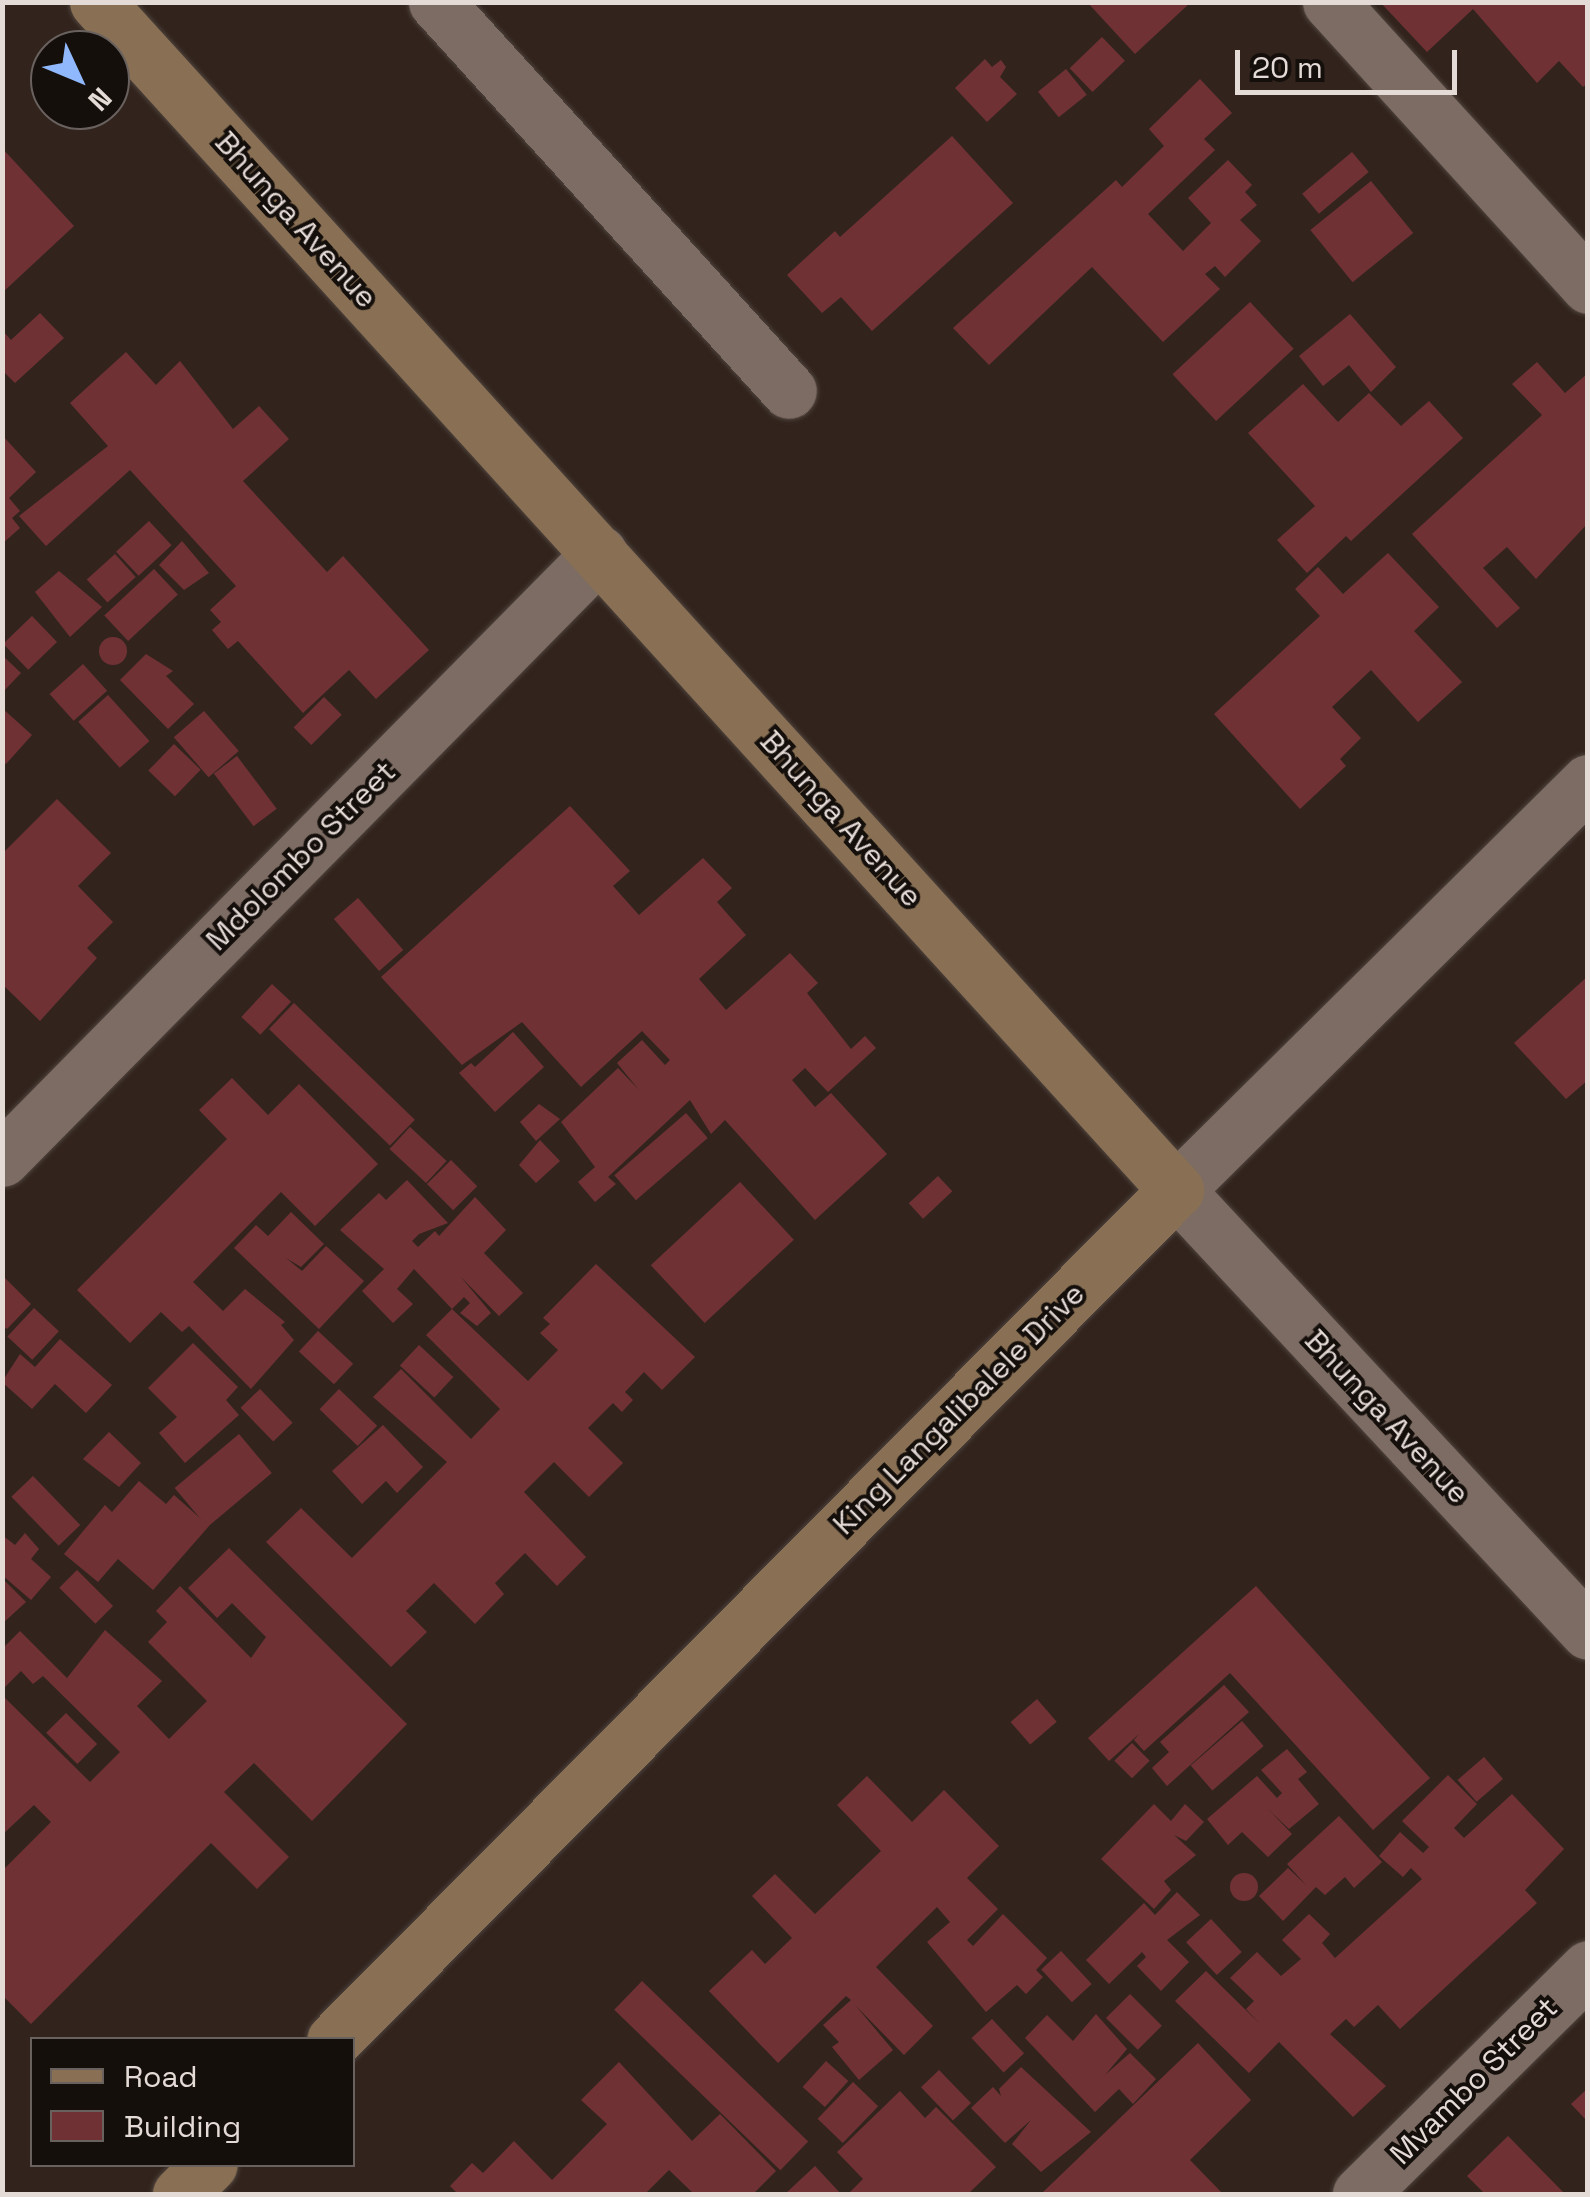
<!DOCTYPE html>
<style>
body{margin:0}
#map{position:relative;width:1590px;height:2197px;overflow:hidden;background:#32241d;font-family:"Space Grotesk",sans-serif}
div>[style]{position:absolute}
.building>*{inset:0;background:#703135;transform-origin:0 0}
.round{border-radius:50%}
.roads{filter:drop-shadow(0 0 2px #4e433d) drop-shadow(0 0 2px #4e433d)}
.street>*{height:55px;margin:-27.5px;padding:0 27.5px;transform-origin:27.5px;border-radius:27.5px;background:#7d6c63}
.secondary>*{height:55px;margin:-27.5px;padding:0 27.5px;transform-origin:27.5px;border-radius:27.5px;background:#897054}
span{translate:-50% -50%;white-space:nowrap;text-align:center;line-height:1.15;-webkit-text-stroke:8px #150f0c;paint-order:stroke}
.street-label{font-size:30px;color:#e5dbd6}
.frame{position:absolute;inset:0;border:5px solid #e5dbd6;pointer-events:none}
.legend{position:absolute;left:30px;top:2037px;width:325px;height:130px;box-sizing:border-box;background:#150f0c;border:2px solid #68615d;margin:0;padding:12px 18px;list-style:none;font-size:30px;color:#e5dbd6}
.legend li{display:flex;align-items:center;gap:20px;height:50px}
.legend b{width:50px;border:2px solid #68615d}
.north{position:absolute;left:30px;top:30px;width:100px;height:100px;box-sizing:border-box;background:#150f0c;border:2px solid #68615d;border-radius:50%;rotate:134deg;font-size:28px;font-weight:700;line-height:40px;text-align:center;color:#e5dbd6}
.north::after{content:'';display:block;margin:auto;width:35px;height:45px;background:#90b8fd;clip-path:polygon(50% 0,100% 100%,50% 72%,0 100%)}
.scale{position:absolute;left:1235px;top:50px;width:222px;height:45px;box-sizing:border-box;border:5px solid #e5dbd6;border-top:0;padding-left:12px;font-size:30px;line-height:35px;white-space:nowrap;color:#e5dbd6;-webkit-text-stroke:8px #150f0c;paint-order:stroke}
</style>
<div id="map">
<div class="building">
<i style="clip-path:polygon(1087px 2px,1191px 2px,1135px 54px)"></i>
<i style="clip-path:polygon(1380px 2px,1588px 2px,1588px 83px,1583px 87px,1559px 61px,1537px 83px,1473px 9px,1427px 52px)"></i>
<i style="left:1102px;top:37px;width:33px;height:45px;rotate:46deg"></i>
<i style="clip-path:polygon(985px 59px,992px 67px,1001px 60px,1006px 67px,1000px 77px,1017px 94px,987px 122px,955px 88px)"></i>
<i style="left:1066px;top:69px;width:33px;height:36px;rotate:51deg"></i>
<i style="clip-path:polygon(1200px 79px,1232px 113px,1204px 139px,1215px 150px,1148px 214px,1183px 251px,1211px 223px,1188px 198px,1228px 160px,1252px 185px,1245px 192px,1257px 205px,1240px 220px,1261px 241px,1225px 277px,1215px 266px,1205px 274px,1220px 289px,1163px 342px,1092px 267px,989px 365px,953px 328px,1116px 180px,1122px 187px,1164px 146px,1149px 129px)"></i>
<i style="clip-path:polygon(952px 136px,1013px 203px,872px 331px,841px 297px,822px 313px,787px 275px,835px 231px,840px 237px)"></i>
<i style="clip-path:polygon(2px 148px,74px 226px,2px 293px)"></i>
<i style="left:1352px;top:152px;width:26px;height:65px;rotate:50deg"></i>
<i style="left:1371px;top:181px;width:67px;height:78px;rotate:51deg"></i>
<i style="left:1250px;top:302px;width:64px;height:106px;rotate:47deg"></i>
<i style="clip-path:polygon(40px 313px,64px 338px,15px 383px,2px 370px,2px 330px,11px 340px)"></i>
<i style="clip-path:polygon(1350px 314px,1396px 367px,1371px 392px,1349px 365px,1323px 386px,1299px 356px)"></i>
<i style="clip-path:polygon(126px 352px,156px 385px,180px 361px,233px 429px,259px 406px,289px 439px,243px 481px,327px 572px,343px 556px,429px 650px,376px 699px,349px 670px,303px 713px,238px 641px,228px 649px,212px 630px,221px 622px,210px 610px,236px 586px,130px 470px,46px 546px,19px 516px,108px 446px,70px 403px)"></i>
<i style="clip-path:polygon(1537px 362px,1565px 393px,1588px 373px,1588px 523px,1536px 579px,1507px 547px,1483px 568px,1520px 608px,1497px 628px,1412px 534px,1542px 415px,1512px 384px)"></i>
<i style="clip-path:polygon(1303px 384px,1338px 422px,1369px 393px,1401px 426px,1429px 401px,1463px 438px,1351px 541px,1346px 536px,1307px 573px,1277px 540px,1315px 506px,1248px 433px)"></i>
<i style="clip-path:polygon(2px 435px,36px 472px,9px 498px,20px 511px,12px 518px,20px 528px,2px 544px)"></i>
<i style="left:149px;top:521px;width:33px;height:45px;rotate:47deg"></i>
<i style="clip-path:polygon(182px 541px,209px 573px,184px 590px,159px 565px)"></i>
<i style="clip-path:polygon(1388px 553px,1439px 607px,1414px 631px,1462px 682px,1418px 722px,1371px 670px,1332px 707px,1361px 738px,1340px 759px,1346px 766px,1300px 809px,1214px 714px,1320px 616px,1295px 589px,1318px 567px,1343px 594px)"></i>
<i style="left:115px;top:554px;width:31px;height:38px;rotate:48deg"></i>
<i style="left:154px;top:569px;width:35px;height:68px;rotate:47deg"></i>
<i style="clip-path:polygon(59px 571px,102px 607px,70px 637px,35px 592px)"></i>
<i style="left:32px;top:616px;width:36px;height:40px;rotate:46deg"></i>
<i class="round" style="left:99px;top:637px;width:28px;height:28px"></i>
<i style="clip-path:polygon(146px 654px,173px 671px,166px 676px,194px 704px,168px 729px,120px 680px)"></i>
<i style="clip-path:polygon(2px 655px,21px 673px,2px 693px)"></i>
<i style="left:83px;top:664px;width:36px;height:45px;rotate:48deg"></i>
<i style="left:108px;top:695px;width:62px;height:40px;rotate:48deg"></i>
<i style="left:324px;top:697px;width:25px;height:43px;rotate:45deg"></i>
<i style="clip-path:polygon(2px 708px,32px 735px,6px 764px,2px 761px)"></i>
<i style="left:204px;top:711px;width:53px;height:40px;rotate:49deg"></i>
<i style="left:174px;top:744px;width:37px;height:37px;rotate:44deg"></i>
<i style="left:237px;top:756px;width:66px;height:29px;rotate:53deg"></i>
<i style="clip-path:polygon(57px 799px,111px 853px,78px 886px,113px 922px,87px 948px,97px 958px,40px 1021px,2px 984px,2px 854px)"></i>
<i style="clip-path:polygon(570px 806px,630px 871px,613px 886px,639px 915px,703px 858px,732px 888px,717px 902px,746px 935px,699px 979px,726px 1010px,790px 953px,818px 983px,807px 993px,851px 1049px,865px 1036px,876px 1048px,828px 1092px,805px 1068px,792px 1080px,815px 1107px,831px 1093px,887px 1154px,815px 1220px,725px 1120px,711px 1134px,690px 1100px,608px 1177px,616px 1184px,595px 1202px,578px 1182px,595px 1167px,561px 1122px,618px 1068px,639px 1090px,617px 1063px,642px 1040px,665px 1065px,670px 1060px,642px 1031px,581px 1087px,522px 1022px,462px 1065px,381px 977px)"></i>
<i style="left:358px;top:898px;width:69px;height:32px;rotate:49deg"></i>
<i style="clip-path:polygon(1588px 976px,1588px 1080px,1566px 1099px,1514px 1043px)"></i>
<i style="left:272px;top:984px;width:26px;height:45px;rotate:43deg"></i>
<i style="left:294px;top:1003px;width:168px;height:36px;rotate:44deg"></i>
<i style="clip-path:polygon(513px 1032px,544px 1067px,495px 1112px,459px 1073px,471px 1063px,475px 1067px)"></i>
<i style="clip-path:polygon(232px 1078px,268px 1115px,299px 1084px,378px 1164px,315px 1226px,281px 1192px,193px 1282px,223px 1311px,245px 1289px,285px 1322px,281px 1325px,294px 1340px,251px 1389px,189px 1326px,182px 1332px,161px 1312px,130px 1343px,77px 1290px,227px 1139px,199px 1110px)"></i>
<i style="clip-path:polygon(539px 1104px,560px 1119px,536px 1141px,520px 1122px)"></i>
<i style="left:686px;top:1113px;width:33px;height:95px;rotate:49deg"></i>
<i style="left:410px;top:1127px;width:50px;height:30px;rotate:43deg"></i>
<i style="clip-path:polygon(540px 1140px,560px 1161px,536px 1183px,519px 1165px)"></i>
<i style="left:451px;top:1160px;width:37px;height:34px;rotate:45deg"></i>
<i style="left:938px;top:1176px;width:21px;height:40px;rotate:47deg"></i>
<i style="clip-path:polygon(407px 1180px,448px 1223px,419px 1234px,412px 1241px,418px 1247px,435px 1231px,439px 1236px,475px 1197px,506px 1230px,484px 1253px,523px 1293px,499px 1316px,460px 1276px,491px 1313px,477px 1326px,460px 1313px,470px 1303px,464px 1297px,452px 1309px,528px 1381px,558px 1350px,540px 1333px,550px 1324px,543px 1318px,596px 1264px,695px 1357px,662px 1390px,644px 1372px,625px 1392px,633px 1400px,622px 1412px,613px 1403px,588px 1428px,623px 1463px,589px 1497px,554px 1462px,524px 1492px,586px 1557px,557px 1586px,525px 1553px,495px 1583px,504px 1594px,475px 1624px,434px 1583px,406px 1611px,427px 1632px,391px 1667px,266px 1542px,301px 1508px,352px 1558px,447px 1462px,373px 1397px,401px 1369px,471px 1439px,500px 1409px,426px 1335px,452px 1309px,414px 1269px,397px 1289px,413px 1304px,393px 1323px,362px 1291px,384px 1269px,340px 1230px,379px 1193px,386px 1200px)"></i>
<i style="left:740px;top:1182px;width:79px;height:122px;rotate:47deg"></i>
<i style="clip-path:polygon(291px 1212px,324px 1244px,301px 1267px,286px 1258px,302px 1271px,326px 1246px,364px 1281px,319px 1329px,234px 1248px,256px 1225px,268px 1236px)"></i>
<i style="clip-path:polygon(2px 1275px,31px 1304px,7px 1329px,2px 1325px)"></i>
<i style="left:34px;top:1308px;width:34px;height:39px;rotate:43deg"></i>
<i style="left:318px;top:1331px;width:48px;height:28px;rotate:43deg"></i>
<i style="clip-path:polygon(60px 1339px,112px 1385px,86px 1413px,55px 1384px,32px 1409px,2px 1382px,20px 1354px,35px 1367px)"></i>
<i style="clip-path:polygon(193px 1343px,238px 1387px,226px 1400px,239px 1415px,185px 1463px,159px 1433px,177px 1417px,148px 1388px)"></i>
<i style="left:419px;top:1345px;width:47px;height:28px;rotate:43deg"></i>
<i style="left:260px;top:1389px;width:47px;height:27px;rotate:46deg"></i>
<i style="left:339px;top:1389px;width:53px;height:28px;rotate:44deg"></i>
<i style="clip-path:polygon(383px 1425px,423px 1467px,397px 1493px,386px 1481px,362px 1504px,332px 1471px)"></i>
<i style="clip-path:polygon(109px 1432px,141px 1463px,119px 1487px,83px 1459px)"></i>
<i style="left:239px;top:1434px;width:51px;height:84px;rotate:50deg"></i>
<i style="left:33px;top:1476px;width:68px;height:30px;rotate:46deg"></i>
<i style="clip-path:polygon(139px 1481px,166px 1504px,174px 1495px,209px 1526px,153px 1590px,118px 1559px,98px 1582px,64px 1554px,105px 1505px,112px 1512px)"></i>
<i style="clip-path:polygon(25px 1533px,39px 1549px,31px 1559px,51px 1577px,31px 1600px,2px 1575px,2px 1535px,15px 1545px)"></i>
<i style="clip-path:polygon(229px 1548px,407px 1724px,312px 1821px,254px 1763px,224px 1792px,289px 1857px,257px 1889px,211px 1843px,31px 2024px,2px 1995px,2px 1871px,51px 1822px,34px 1805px,2px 1835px,2px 1695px,90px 1782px,120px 1752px,43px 1676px,33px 1684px,21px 1671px,2px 1690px,2px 1649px,20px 1631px,67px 1678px,105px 1630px,162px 1681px,137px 1706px,169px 1739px,207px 1701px,148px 1642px,167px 1622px,156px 1611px,180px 1586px,251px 1658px,266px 1637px,232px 1603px,217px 1618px,188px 1588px)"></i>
<i style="left:77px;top:1570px;width:51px;height:25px;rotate:45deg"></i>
<i style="clip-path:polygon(2px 1578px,26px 1602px,2px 1624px)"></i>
<i style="clip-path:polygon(1256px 1586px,1430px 1778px,1373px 1830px,1230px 1673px,1144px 1751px,1134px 1740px,1139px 1734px,1109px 1761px,1088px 1738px)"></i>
<i style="clip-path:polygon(1224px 1685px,1249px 1712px,1167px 1786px,1152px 1768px,1169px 1752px,1160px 1742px)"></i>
<i style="left:1037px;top:1699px;width:30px;height:35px;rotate:49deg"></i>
<i style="left:66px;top:1713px;width:44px;height:28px;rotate:45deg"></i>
<i style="left:1242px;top:1721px;width:33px;height:68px;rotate:49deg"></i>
<i style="left:1132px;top:1743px;width:25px;height:25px;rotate:45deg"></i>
<i style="clip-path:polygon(1287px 1749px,1307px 1772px,1298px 1779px,1319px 1804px,1289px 1829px,1268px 1809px,1292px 1834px,1268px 1857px,1242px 1832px,1228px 1845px,1207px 1819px,1257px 1776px,1277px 1798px,1282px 1793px,1261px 1770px)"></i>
<i style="left:1484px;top:1757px;width:29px;height:35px;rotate:49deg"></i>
<i style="clip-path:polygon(1448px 1775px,1477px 1804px,1454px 1828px,1464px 1838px,1512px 1794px,1564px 1849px,1525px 1890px,1537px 1903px,1400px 2029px,1378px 2005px,1354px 2027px,1346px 2019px,1330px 2034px,1386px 2086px,1353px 2117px,1279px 2042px,1249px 2073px,1175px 2001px,1206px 1971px,1259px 2023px,1246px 2009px,1254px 2001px,1230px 1978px,1257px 1952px,1281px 1976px,1301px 1959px,1282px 1940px,1309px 1914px,1330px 1934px,1322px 1943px,1335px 1958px,1422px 1879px,1411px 1868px,1403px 1877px,1379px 1856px,1400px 1832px,1423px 1853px,1429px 1847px,1402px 1821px)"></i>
<i style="clip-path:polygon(867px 1776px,912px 1822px,944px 1790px,999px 1846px,967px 1878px,998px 1909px,967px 1940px,973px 1946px,1003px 1914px,1047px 1958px,1036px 1970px,1043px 1977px,1026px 1994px,1017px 1985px,986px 2012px,927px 1942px,950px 1922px,937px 1907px,876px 1967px,933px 2026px,904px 2055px,855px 2005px,893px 2050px,859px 2080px,832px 2047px,839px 2042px,823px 2025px,851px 2000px,846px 1996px,778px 2063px,709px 1991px,752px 1950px,765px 1964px,792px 1938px,752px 1896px,775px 1874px,815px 1914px,881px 1851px,837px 1805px)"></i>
<i style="clip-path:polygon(1154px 1804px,1171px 1821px,1185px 1804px,1204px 1822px,1186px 1841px,1174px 1835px,1196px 1855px,1164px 1881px,1171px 1890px,1154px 1909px,1101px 1859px)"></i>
<i style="clip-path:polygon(1339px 1816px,1382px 1862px,1354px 1888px,1345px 1877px,1325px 1895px,1316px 1887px,1283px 1921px,1259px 1896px,1288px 1868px,1306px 1885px,1287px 1864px)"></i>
<i class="round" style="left:1230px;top:1873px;width:28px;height:28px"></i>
<i style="clip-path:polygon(1177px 1892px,1200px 1915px,1167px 1940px,1189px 1962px,1161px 1991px,1137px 1966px,1146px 1957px,1142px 1952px,1109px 1984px,1086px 1960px,1144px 1903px,1155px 1915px)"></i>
<i style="left:1211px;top:1919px;width:45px;height:34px;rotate:47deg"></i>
<i style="left:1061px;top:1951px;width:45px;height:27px;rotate:47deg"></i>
<i style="left:642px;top:1981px;width:231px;height:40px;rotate:44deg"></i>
<i style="left:1130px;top:1994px;width:45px;height:34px;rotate:45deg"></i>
<i style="clip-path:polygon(1096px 2014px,1127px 2049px,1105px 2075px,1130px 2053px,1156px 2079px,1133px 2104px,1119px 2089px,1095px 2112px,1025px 2038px,1047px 2015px,1073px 2041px)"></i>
<i style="left:992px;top:2019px;width:47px;height:28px;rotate:47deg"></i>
<i style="clip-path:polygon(1198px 2043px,1251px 2100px,1190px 2160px,1223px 2194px,1041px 2194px)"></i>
<i style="left:826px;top:2061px;width:30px;height:35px;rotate:42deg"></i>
<i style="clip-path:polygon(619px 2062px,692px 2141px,720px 2114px,776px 2171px,753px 2194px,694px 2194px,669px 2170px,645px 2194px,458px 2194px,450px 2186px,472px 2163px,483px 2173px,514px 2141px,552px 2180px,607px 2124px,581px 2100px)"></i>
<i style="clip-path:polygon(1021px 2067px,1091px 2132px,1041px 2172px,1012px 2144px,1031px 2120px,1005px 2143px,971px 2108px,993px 2087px,1001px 2096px,999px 2089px)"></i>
<i style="left:939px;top:2070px;width:46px;height:25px;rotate:46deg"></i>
<i style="left:853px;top:2082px;width:35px;height:51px;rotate:44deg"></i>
<i style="clip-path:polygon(1588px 2088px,1588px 2122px,1571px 2104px)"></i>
<i style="clip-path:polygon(900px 2091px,925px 2118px,936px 2107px,996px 2167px,968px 2194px,848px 2194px,863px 2179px,837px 2152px)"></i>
<i style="clip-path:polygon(1508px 2136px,1565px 2194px,1485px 2194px,1467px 2176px)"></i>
<i style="clip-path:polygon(815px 2166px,841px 2194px,785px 2194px)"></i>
</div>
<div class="roads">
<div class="street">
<i style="left:436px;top:2px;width:525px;rotate:47.78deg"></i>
<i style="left:1330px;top:2px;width:384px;rotate:47.7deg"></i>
<i style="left:1588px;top:782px;width:580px;rotate:135.28deg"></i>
<i style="left:1176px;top:1190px;width:604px;rotate:47.01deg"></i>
<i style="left:2px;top:1159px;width:851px;rotate:-45.38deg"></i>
<i style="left:1360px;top:2194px;width:321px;rotate:-44.7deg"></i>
</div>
<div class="secondary">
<i style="left:97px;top:2px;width:1605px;rotate:47.75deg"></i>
<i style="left:1176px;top:1190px;width:1196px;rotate:134.73deg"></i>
<i style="left:180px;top:2194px;width:42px;rotate:-45deg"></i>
</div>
</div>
<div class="street-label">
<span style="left:296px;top:220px;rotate:48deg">Bhunga Avenue</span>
<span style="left:841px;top:819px;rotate:48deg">Bhunga Avenue</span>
<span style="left:301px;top:856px;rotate:-45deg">Mdolombo Street</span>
<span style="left:959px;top:1409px;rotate:-45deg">King Langalibalele Drive</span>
<span style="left:1387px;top:1417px;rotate:47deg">Bhunga Avenue</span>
<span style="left:1474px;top:2081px;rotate:-45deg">Mvambo Street</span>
</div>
<div class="frame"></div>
<ul class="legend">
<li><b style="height:12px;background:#897054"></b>Road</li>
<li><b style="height:28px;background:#703135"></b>Building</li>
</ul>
<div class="north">N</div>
<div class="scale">20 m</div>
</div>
